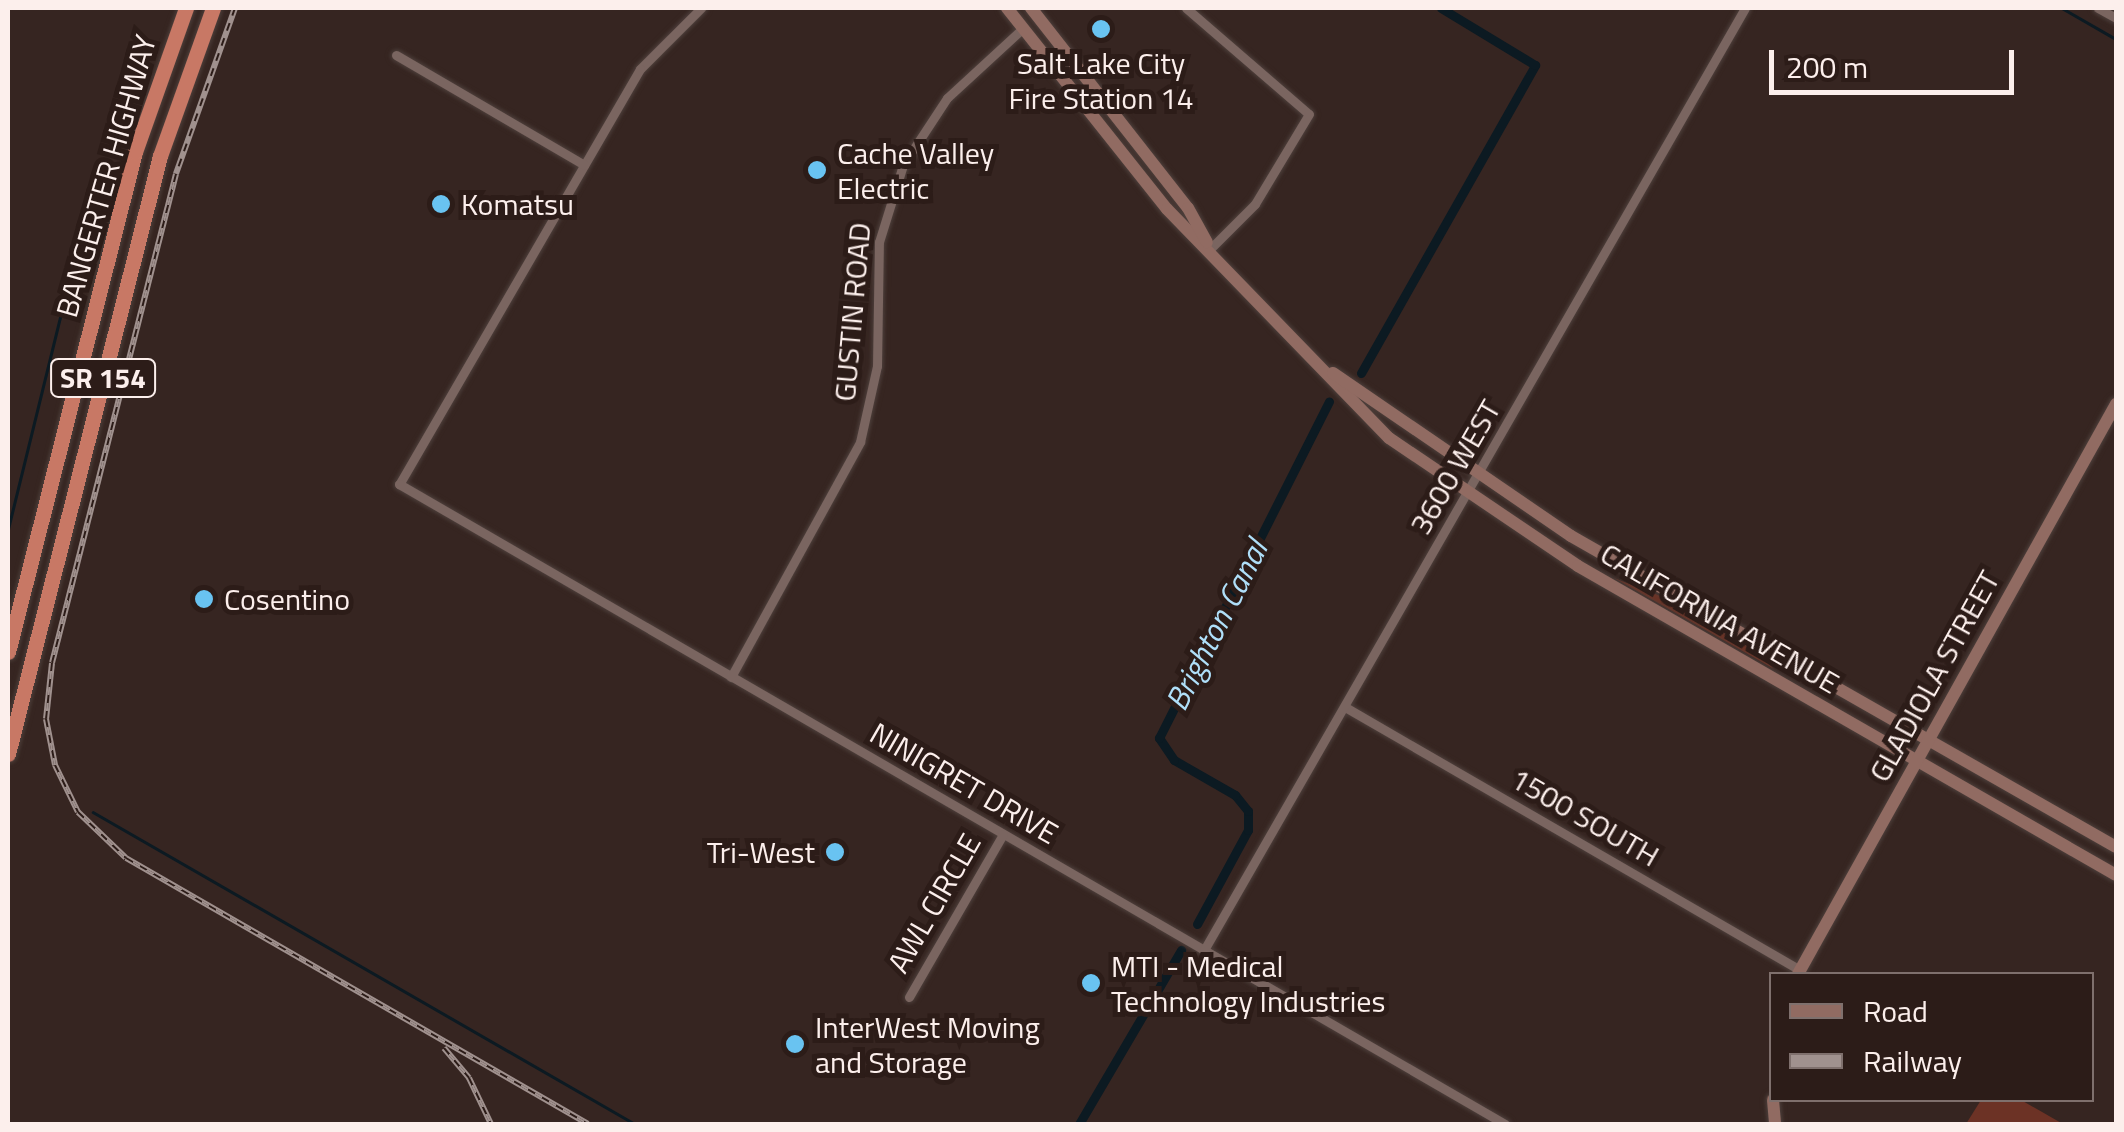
<!DOCTYPE html>
<style>
body{margin:0}
#map{position:relative;width:2124px;height:1132px;overflow:hidden;background:#362521;font-family:"Titillium Web",sans-serif}
div>[style]{position:absolute}
.green>*{inset:0;background:#6c3225}
.stream>*{height:2.5px;margin:-1.25px;padding:0 1.25px;transform-origin:1.25px;border-radius:1.25px;background:#0c1a22}
.canal>*{height:9px;margin:-4.5px;padding:0 4.5px;transform-origin:4.5px;border-radius:4.5px;background:#0c1a22}
.roads{filter:drop-shadow(0 0 2px #4e403c) drop-shadow(0 0 2px #4e403c)}
.street>*{height:9px;margin:-4.5px;padding:0 4.5px;transform-origin:4.5px;border-radius:4.5px;background:#7a6560}
.secondary>*{height:12px;margin:-6px;padding:0 6px;transform-origin:6px;border-radius:6px;background:#916b62}
.highway>*{height:15px;margin:-7.5px;padding:0 7.5px;transform-origin:7.5px;border-radius:7.5px;background:#c87865}
.rail>*{height:6px;margin-top:-3px;transform-origin:0;background:repeating-linear-gradient(90deg,#2c1c18 0 8px,#a0918e 0 16px);box-sizing:border-box;border-block:2px solid #a0918e}
.dots>*{width:28px;height:28px;translate:-50% -50%;box-sizing:border-box;border:5px solid #2c1c18;border-radius:50%}
span{translate:-50% -50%;white-space:nowrap;text-align:center;line-height:1.15;-webkit-text-stroke:10px #2c1c18;paint-order:stroke}
.shield-label span{padding:2px 8px;background:#2c1c18;border:2px solid;border-radius:8px;-webkit-text-stroke-width:0}
.shield-label{font-size:28px;color:#fcefec;font-weight:700}
.poi-label{font-size:30px;color:#fcefec}
.left{translate:0 -50%;text-align:left}
.right{translate:-100% -50%;text-align:right}
.street-label{font-size:30px;color:#fcefec}
.water-label{font-size:32px;color:#afdff9;font-style:italic}
.frame{position:absolute;inset:0;border:10px solid #fcefec;pointer-events:none}
.legend{position:absolute;left:1769px;top:972px;width:325px;height:130px;box-sizing:border-box;background:#2c1c18;border:2px solid #7f706d;margin:0;padding:12px 18px;list-style:none;font-size:30px;color:#fcefec}
.legend li{display:flex;align-items:center;gap:20px;height:50px}
.legend b{width:50px;border:2px solid #7f706d}
.scale{position:absolute;left:1769px;top:50px;width:245px;height:45px;box-sizing:border-box;border:5px solid #fcefec;border-top:0;padding-left:12px;font-size:30px;line-height:35px;white-space:nowrap;color:#fcefec;-webkit-text-stroke:8px #2c1c18;paint-order:stroke}
</style>
<div id="map">
<div class="green">
<i style="clip-path:polygon(1614px 578px,1679px 603px,1745px 642px,1774px 669px)"></i>
<i style="clip-path:polygon(1981px 1100px,2021px 1100px,2063px 1124px,1966px 1124px)"></i>
</div>
<div class="stream">
<i style="left:2062px;top:8px;width:62px;rotate:29.9deg"></i>
<i style="left:8px;top:529px;width:277px;rotate:-76.2deg"></i>
<i style="left:93px;top:812px;width:625px;rotate:29.93deg"></i>
</div>
<div class="canal">
<i style="left:1361px;top:373px;width:354px;rotate:-60.5deg"></i>
<i style="left:1535px;top:65px;width:110px;rotate:-148.8deg"></i>
<i style="left:1197px;top:924px;width:107px;rotate:-61.5deg"></i>
<i style="left:1248px;top:830px;width:19px;rotate:-90deg"></i>
<i style="left:1248px;top:811px;width:21px;rotate:-129deg"></i>
<i style="left:1235px;top:795px;width:70px;rotate:-150.2deg"></i>
<i style="left:1174px;top:760px;width:27px;rotate:-124deg"></i>
<i style="left:1159px;top:738px;width:377px;rotate:-63.2deg"></i>
<i style="left:1079px;top:1124px;width:202px;rotate:-59.6deg"></i>
</div>
<div class="roads">
<div class="street">
<i style="left:701px;top:8px;width:86px;rotate:135deg"></i>
<i style="left:640px;top:69px;width:480px;rotate:120.1deg"></i>
<i style="left:399px;top:484px;width:1278px;rotate:30.06deg"></i>
<i style="left:1186px;top:8px;width:162px;rotate:40.8deg"></i>
<i style="left:1309px;top:114px;width:105px;rotate:121deg"></i>
<i style="left:1255px;top:204px;width:64px;rotate:135deg"></i>
<i style="left:2098px;top:8px;width:21px;rotate:29deg"></i>
<i style="left:396px;top:55px;width:218px;rotate:30.3deg"></i>
<i style="left:731px;top:677px;width:268px;rotate:-61.2deg"></i>
<i style="left:860px;top:442px;width:78px;rotate:-77.4deg"></i>
<i style="left:877px;top:366px;width:124px;rotate:-89.1deg"></i>
<i style="left:879px;top:242px;width:81px;rotate:-72.7deg"></i>
<i style="left:903px;top:165px;width:80px;rotate:-56.7deg"></i>
<i style="left:947px;top:98px;width:103px;rotate:-42.6deg"></i>
<i style="left:1345px;top:707px;width:526px;rotate:30.03deg"></i>
<i style="left:1204px;top:950px;width:1086px;rotate:-60.13deg"></i>
<i style="left:909px;top:997px;width:188px;rotate:-60deg"></i>
</div>
<div class="secondary">
<i style="left:1007px;top:8px;width:257px;rotate:51.5deg"></i>
<i style="left:1167px;top:209px;width:319px;rotate:45.9deg"></i>
<i style="left:1389px;top:438px;width:228px;rotate:34.1deg"></i>
<i style="left:1578px;top:566px;width:620px;rotate:29.87deg"></i>
<i style="left:1031px;top:8px;width:254px;rotate:51.9deg"></i>
<i style="left:1188px;top:208px;width:39px;rotate:61deg"></i>
<i style="left:1333px;top:373px;width:288px;rotate:34.4deg"></i>
<i style="left:1571px;top:536px;width:627px;rotate:29.71deg"></i>
<i style="left:1798px;top:974px;width:653px;rotate:-60.84deg"></i>
<i style="left:1773px;top:1100px;width:24px;rotate:85deg"></i>
</div>
<div class="highway">
<i style="left:8px;top:652px;width:516px;rotate:-75.75deg"></i>
<i style="left:135px;top:152px;width:153px;rotate:-70.5deg"></i>
<i style="left:8px;top:754px;width:617px;rotate:-75.74deg"></i>
<i style="left:160px;top:156px;width:157px;rotate:-70.3deg"></i>
</div>
</div>
<div class="rail">
<i style="left:235px;top:8px;width:176px;rotate:109.6deg"></i>
<i style="left:176px;top:174px;width:504px;rotate:104.23deg"></i>
<i style="left:52px;top:663px;width:56px;rotate:96.1deg"></i>
<i style="left:46px;top:719px;width:47px;rotate:78.9deg"></i>
<i style="left:55px;top:765px;width:52px;rotate:63.9deg"></i>
<i style="left:78px;top:812px;width:66px;rotate:43.8deg"></i>
<i style="left:126px;top:858px;width:533px;rotate:29.93deg"></i>
<i style="left:444px;top:1048px;width:39px;rotate:50deg"></i>
<i style="left:469px;top:1078px;width:51px;rotate:64.4deg"></i>
</div>
<div class="dots">
<i style="left:1101px;top:29px;background:#69c3f1"></i>
<i style="left:817px;top:170px;background:#69c3f1"></i>
<i style="left:441px;top:204px;background:#69c3f1"></i>
<i style="left:204px;top:599px;background:#69c3f1"></i>
<i style="left:835px;top:852px;background:#69c3f1"></i>
<i style="left:1091px;top:983px;background:#69c3f1"></i>
<i style="left:795px;top:1044px;background:#69c3f1"></i>
</div>
<div class="shield-label">
<span style="left:103px;top:378px">SR 154</span>
</div>
<div class="poi-label">
<span style="left:1101px;top:80px">Salt Lake City<br>Fire Station 14</span>
<span class="left" style="left:837px;top:170px">Cache Valley<br>Electric</span>
<span class="left" style="left:461px;top:204px">Komatsu</span>
<span class="left" style="left:224px;top:599px">Cosentino</span>
<span class="right" style="left:815px;top:852px">Tri-West</span>
<span class="left" style="left:1111px;top:983px">MTI - Medical<br>Technology Industries</span>
<span class="left" style="left:815px;top:1044px">InterWest Moving<br>and Storage</span>
</div>
<div class="street-label">
<span style="left:106px;top:176px;rotate:-74deg">BANGERTER HIGHWAY</span>
<span style="left:852px;top:312px;rotate:-85deg">GUSTIN ROAD</span>
<span style="left:1455px;top:467px;rotate:-60deg">3600 WEST</span>
<span style="left:1720px;top:618px;rotate:30deg">CALIFORNIA AVENUE</span>
<span style="left:1934px;top:676px;rotate:-61deg">GLADIOLA STREET</span>
<span style="left:964px;top:783px;rotate:30deg">NINIGRET DRIVE</span>
<span style="left:1585px;top:817px;rotate:30deg">1500 SOUTH</span>
<span style="left:934px;top:903px;rotate:-60deg">AWL CIRCLE</span>
</div>
<div class="water-label">
<span style="left:1216px;top:625px;rotate:-63deg">Brighton Canal</span>
</div>
<div class="frame"></div>
<ul class="legend">
<li><b style="height:12px;background:#916b62"></b>Road</li>
<li><b style="height:12px;background:#a0918e"></b>Railway</li>
</ul>
<div class="scale">200 m</div>
</div>
